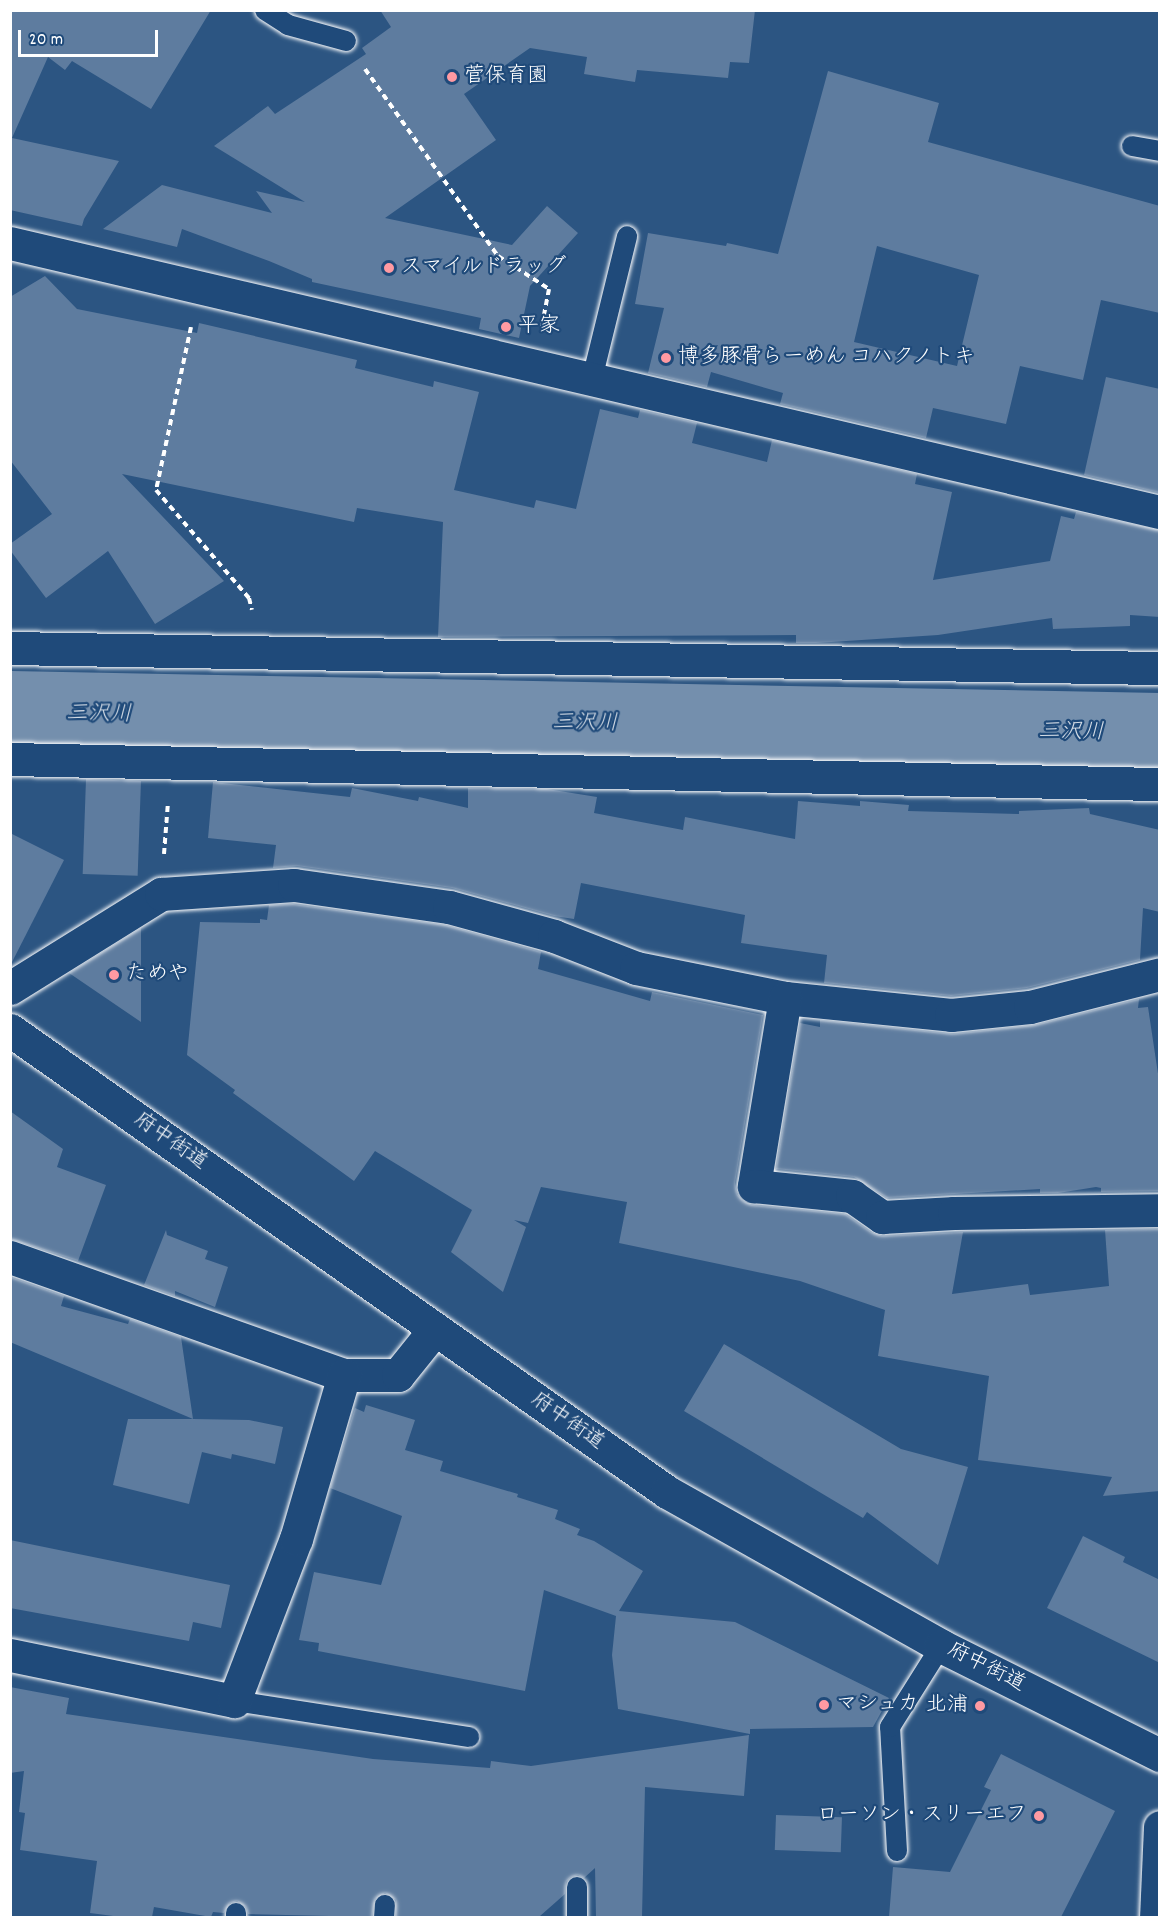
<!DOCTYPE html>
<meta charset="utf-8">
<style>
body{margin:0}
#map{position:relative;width:1170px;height:1928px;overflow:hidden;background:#2c5582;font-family:Dekko,"Klee One",sans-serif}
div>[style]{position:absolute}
.river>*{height:84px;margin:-42px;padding:0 42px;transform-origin:42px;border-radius:42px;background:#748fad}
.building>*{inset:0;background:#5e7c9f;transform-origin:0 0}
.path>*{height:4px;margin-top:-2px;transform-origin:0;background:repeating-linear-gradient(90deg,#fff 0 6px,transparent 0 10.5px)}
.roads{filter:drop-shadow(0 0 2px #fff) drop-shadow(0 0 2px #fff)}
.service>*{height:20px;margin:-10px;padding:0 10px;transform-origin:10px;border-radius:10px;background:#1f4a7a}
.minor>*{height:33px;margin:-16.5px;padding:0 16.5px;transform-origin:16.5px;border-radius:16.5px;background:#1f4a7a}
.primary>*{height:33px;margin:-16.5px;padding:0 16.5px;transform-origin:16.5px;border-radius:16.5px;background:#1f4a7a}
.dots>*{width:16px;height:16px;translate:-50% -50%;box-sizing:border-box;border:3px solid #1f4a7a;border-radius:50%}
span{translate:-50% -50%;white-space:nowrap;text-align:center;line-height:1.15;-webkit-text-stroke:4.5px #1f4a7a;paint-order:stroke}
.poi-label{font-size:21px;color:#fff}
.left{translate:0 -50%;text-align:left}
.right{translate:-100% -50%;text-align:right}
.street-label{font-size:21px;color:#fff}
.water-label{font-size:22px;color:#d5dde6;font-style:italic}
.frame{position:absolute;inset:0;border:12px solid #fff;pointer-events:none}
.scale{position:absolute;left:18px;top:30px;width:140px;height:27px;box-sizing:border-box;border:3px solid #fff;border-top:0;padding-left:8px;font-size:18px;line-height:21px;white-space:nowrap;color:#fff;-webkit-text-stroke:4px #1f4a7a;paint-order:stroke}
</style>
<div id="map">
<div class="river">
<i style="left:10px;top:713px;width:1150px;rotate:1.1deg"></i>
</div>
<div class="building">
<i style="clip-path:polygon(10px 10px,211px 10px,151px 109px,72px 61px,65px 70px,48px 57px,12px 138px,119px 161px,84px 219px,82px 226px,10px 210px)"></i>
<i style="clip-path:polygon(380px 10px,755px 10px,749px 63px,730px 62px,728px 78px,637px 70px,635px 82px,584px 74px,587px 57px,530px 48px,464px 94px,496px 140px,385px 218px,512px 245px,547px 206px,578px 233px,530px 286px,519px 338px,479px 329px,481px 318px,312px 282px,312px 279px,269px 261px,182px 229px,177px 247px,103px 229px,162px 185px,272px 213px,256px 191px,305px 202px,214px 146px,268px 106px,275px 114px,366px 54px,362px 48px,391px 27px)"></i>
<i style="clip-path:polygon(evenodd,828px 71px,939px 103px,928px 142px,1160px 206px,1160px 313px,1101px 300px,1083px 380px,1020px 366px,1006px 424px,933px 408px,926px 438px,780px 404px,783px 393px,711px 372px,707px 387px,648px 373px,664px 308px,635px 304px,648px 233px,726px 246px,727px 243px,778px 254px,828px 71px,877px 246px,979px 275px,957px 366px,854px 342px,877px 246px)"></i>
<i style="clip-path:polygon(45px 276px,77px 309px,197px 333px,199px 323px,357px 360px,355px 368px,433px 387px,434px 381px,479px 392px,454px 490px,534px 508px,536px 500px,576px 509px,600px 409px,638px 418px,640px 410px,697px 423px,692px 443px,767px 462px,772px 440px,917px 474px,915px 484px,952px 492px,933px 580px,1050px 561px,1061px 516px,1074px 519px,1076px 512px,1160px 530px,1160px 617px,1130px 615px,1130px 626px,1053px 629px,1052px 618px,938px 635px,816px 643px,796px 643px,796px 635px,438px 637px,443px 522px,357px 508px,354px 522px,122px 474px,224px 581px,155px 624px,108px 551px,46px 598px,10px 550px,10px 544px,52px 514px,10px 460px,10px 297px)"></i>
<i style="clip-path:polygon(1106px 377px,1160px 389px,1160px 493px,1084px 475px)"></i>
<i style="left:86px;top:779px;width:55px;height:95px;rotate:2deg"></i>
<i style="clip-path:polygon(213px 782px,350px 797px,352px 788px,418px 801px,419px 797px,468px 808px,468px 788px,547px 789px,597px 797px,594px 813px,683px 830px,685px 817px,795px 839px,798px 801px,860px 806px,860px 801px,909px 805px,908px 811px,1019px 814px,1019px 811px,1089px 808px,1090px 814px,1160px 830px,1160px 912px,1143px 908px,1140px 960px,1027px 988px,951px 996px,824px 983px,827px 955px,741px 943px,745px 915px,581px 883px,574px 919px,554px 916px,452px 888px,297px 866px,273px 868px,276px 845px,208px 838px)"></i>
<i style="clip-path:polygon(10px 833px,64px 860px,10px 966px)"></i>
<i style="clip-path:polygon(293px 904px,445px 925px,541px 952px,538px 969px,650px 1001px,652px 992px,763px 1015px,735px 1183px,737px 1194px,743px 1201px,752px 1205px,845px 1214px,871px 1232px,882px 1236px,963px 1232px,952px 1294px,1028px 1284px,1030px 1295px,1109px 1286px,1105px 1230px,1160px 1229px,1160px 1491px,1103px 1496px,1112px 1477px,978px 1460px,989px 1376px,878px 1356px,885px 1310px,800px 1281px,619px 1243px,627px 1202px,541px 1187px,528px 1223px,514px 1220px,526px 1227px,503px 1292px,451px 1252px,472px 1210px,375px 1151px,354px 1181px,233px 1093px,235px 1090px,187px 1055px,200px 922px,260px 923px,260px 919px,267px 920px,269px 905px)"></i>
<i style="clip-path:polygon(141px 928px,141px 1022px,69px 973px)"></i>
<i style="clip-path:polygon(1139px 999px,1138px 1008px,1148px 1007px,1160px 1087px,1160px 1191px,1101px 1192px,1101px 1188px,1096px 1187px,1058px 1193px,1040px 1193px,1040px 1189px,887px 1198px,854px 1177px,776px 1169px,800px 1023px,820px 1027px,820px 1020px,953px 1034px,1035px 1025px)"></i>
<i style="clip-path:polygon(10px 1111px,63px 1149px,57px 1167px,106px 1185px,78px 1261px,10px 1239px)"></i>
<i style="clip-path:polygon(166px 1230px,167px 1235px,208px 1251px,205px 1259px,228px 1267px,215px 1307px,175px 1291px,175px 1296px,144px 1285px)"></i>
<i style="clip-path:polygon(10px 1277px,64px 1296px,61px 1306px,128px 1324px,130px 1319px,181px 1337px,193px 1419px,249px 1420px,283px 1427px,275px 1464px,232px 1454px,231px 1459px,202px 1452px,189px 1504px,113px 1485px,128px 1419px,193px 1419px,10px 1342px)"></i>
<i style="clip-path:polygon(724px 1344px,901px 1449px,968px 1467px,938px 1565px,867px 1512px,863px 1518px,684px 1411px)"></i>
<i style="clip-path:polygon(366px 1405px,415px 1420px,405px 1450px,443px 1461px,440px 1471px,518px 1494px,517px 1497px,558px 1510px,555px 1519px,580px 1529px,577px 1535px,594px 1541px,643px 1571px,619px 1611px,735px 1622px,889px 1698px,873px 1727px,750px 1729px,750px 1734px,618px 1709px,612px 1655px,616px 1616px,544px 1590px,525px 1691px,318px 1651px,319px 1643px,299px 1640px,314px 1572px,381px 1585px,402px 1516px,330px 1488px,355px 1408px,364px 1412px)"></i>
<i style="clip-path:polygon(1083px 1536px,1125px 1557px,1123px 1562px,1160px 1580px,1160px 1663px,1047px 1608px)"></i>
<i style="clip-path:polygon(10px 1540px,230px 1585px,221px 1628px,193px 1622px,189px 1641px,10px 1608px)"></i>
<i style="clip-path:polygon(10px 1687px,69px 1698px,66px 1714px,373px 1759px,490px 1768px,491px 1761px,531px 1766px,749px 1735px,744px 1796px,645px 1787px,642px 1917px,596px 1917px,595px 1868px,584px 1878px,578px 1875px,571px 1877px,566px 1882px,565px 1894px,540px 1916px,396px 1917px,396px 1900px,385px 1893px,375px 1899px,372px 1917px,248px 1914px,246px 1907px,237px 1901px,230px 1903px,224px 1913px,213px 1912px,211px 1917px,154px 1907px,152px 1917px,121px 1917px,90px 1913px,97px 1861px,20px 1850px,25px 1813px,19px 1812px,24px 1771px,10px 1773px)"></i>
<i style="clip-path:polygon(1001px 1754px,1115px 1811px,1061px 1917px,889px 1917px,893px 1867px,950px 1872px,991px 1790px,984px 1787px)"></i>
<i style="left:776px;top:1815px;width:66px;height:35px;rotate:2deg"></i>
</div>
<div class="path">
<i style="left:365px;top:69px;width:229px;rotate:54.6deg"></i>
<i style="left:498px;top:256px;width:61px;rotate:32.9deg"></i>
<i style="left:549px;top:289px;width:38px;rotate:101deg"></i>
<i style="left:191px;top:327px;width:167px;rotate:102.1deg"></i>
<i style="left:156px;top:490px;width:143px;rotate:49.3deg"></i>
<i style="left:249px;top:598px;width:12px;rotate:76deg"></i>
<i style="left:164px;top:854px;width:52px;rotate:-85.6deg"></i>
</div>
<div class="roads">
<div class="service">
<i style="left:265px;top:10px;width:27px;rotate:33deg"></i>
<i style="left:288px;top:25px;width:60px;rotate:15.4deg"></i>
<i style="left:1132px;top:146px;width:28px;rotate:10deg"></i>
<i style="left:592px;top:379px;width:147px;rotate:-76.2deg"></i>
<i style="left:234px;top:1701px;width:238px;rotate:8.7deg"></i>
<i style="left:897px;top:1851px;width:124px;rotate:-93.2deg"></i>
<i style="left:890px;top:1727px;width:96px;rotate:-57.8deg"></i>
<i style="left:577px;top:1887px;width:31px;rotate:90deg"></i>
<i style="left:236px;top:1918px;width:5px;rotate:-90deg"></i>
<i style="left:384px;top:1918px;width:13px;rotate:-86deg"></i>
</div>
<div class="minor">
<i style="left:10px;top:243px;width:1181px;rotate:13.17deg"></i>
<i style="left:10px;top:648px;width:1150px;rotate:1deg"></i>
<i style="left:10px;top:759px;width:1150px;rotate:1.25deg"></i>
<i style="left:10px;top:988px;width:178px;rotate:-31.9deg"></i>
<i style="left:161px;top:894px;width:133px;rotate:-3.9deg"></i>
<i style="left:294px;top:885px;width:157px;rotate:8.1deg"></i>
<i style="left:449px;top:907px;width:109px;rotate:15.4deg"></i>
<i style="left:554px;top:936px;width:88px;rotate:21.3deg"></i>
<i style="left:636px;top:968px;width:152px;rotate:11.4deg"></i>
<i style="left:785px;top:998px;width:167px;rotate:5.8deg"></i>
<i style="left:951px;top:1015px;width:79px;rotate:-5.8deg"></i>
<i style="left:1030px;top:1007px;width:134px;rotate:-14.2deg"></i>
<i style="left:785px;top:998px;width:191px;rotate:99.4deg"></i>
<i style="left:754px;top:1186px;width:99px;rotate:5.8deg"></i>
<i style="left:852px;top:1196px;width:37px;rotate:35deg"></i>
<i style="left:882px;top:1217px;width:72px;rotate:-3.2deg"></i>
<i style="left:954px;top:1213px;width:206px;rotate:-0.8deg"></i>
<i style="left:10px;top:1257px;width:354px;rotate:19.5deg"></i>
<i style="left:344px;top:1375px;width:54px"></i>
<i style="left:398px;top:1375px;width:59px;rotate:-51.2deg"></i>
<i style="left:10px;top:1655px;width:229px;rotate:11.6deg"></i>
<i style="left:234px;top:1701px;width:173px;rotate:-69.1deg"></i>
<i style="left:296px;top:1539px;width:171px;rotate:-73.7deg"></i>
<i style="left:1156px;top:1918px;width:91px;rotate:-87.5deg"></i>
</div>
<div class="primary">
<i style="left:10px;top:1030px;width:803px;rotate:35.11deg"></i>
<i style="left:667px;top:1492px;width:314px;rotate:29.3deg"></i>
<i style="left:941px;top:1646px;width:245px;rotate:26.5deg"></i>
</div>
</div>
<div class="dots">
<i style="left:452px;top:77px;background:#ff9aa2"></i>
<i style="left:389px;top:268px;background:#ff9aa2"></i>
<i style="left:506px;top:327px;background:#ff9aa2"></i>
<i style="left:666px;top:358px;background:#ff9aa2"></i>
<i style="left:114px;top:975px;background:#ff9aa2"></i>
<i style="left:824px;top:1705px;background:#ff9aa2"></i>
<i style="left:980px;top:1706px;background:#ff9aa2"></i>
<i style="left:1039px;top:1816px;background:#ff9aa2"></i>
</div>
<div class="poi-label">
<span class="left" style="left:464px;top:77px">菅保育園</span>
<span class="left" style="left:401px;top:268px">スマイルドラッグ</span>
<span class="left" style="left:518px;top:327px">平家</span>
<span class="left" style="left:678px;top:358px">博多豚骨らーめん コハクノトキ</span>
<span class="left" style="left:126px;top:975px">ためや</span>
<span class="left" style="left:836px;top:1705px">マシュカ</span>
<span class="right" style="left:968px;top:1706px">北浦</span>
<span class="right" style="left:1027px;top:1816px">ローソン・スリーエフ</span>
</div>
<div class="street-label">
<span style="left:170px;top:1142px;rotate:35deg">府中街道</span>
<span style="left:567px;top:1422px;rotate:35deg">府中街道</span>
<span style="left:986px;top:1668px;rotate:27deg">府中街道</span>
</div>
<div class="water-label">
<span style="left:99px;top:715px;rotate:1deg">三沢川</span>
<span style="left:585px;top:724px;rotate:1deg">三沢川</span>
<span style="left:1071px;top:733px;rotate:1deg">三沢川</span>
</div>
<div class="frame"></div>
<div class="scale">20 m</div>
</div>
